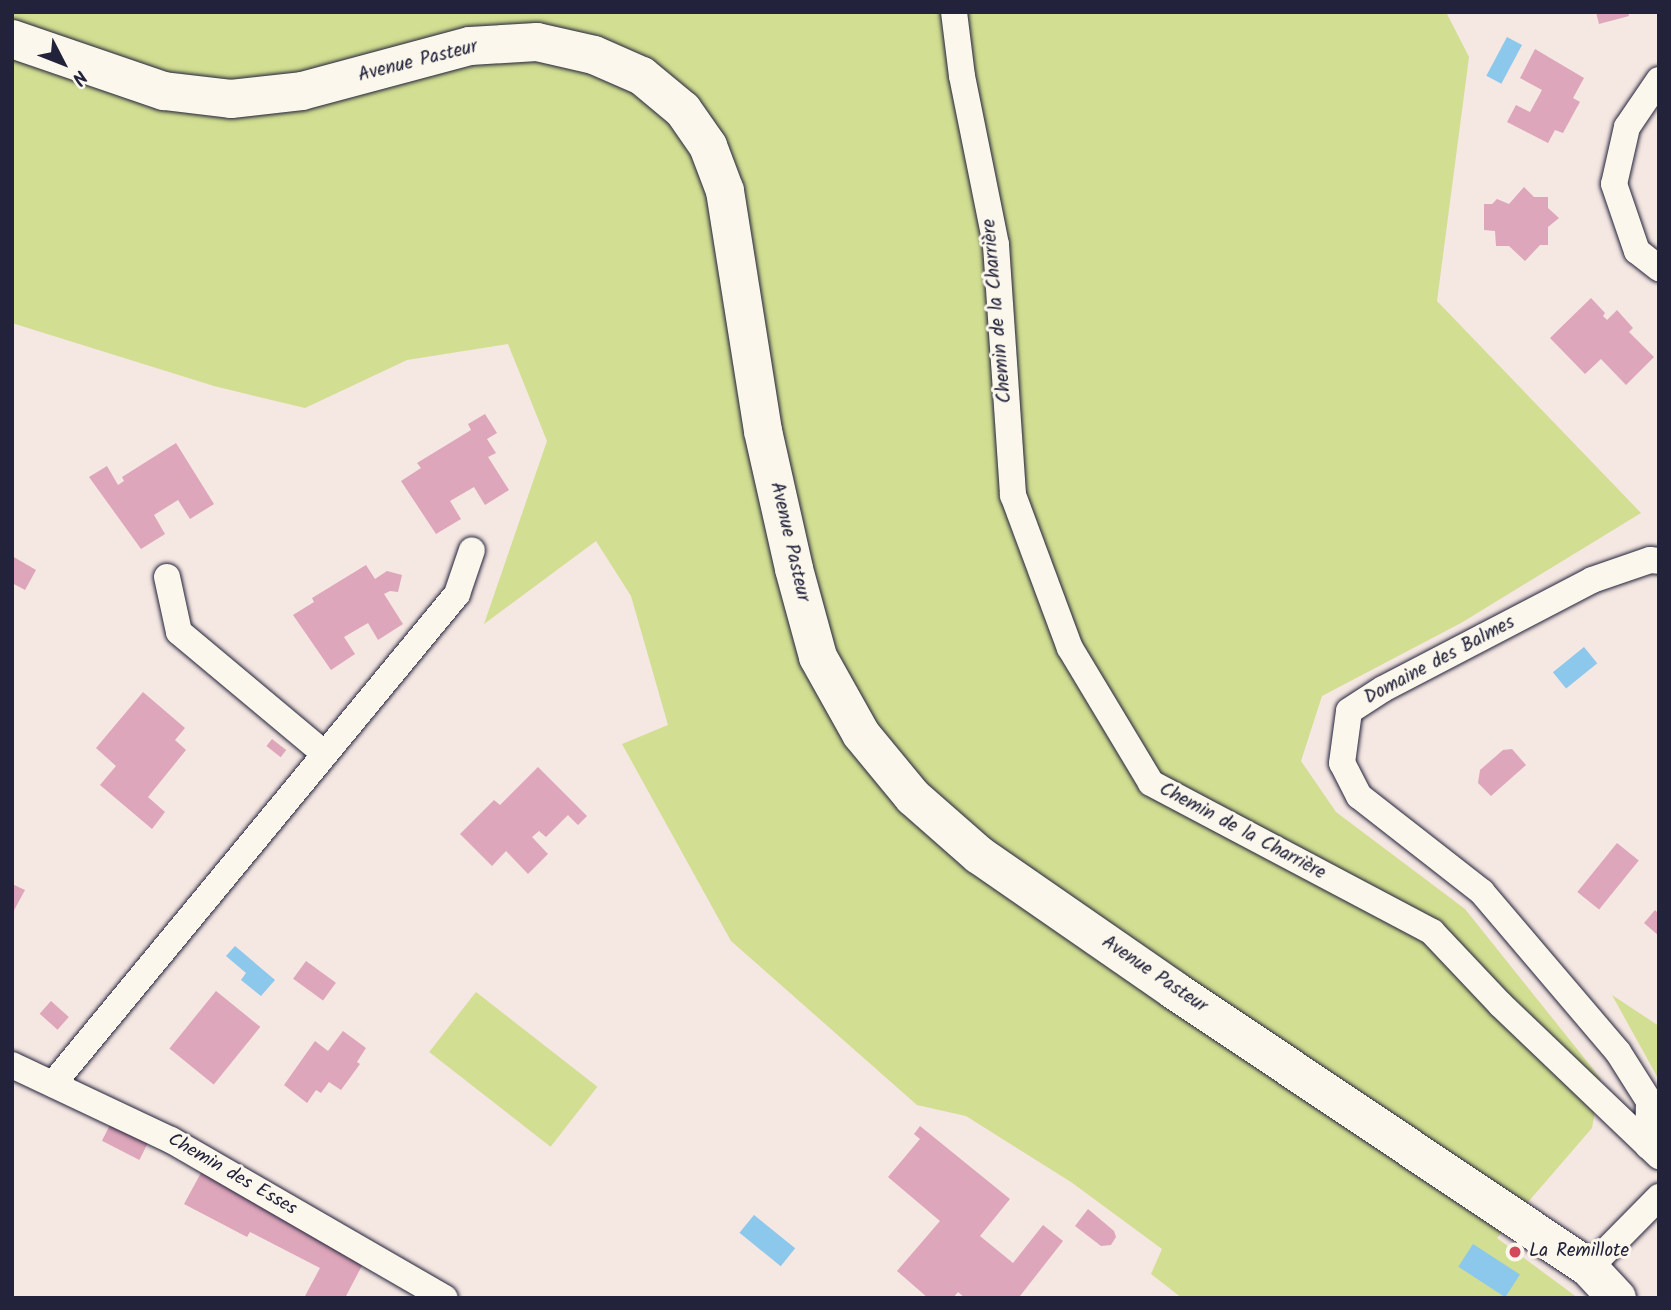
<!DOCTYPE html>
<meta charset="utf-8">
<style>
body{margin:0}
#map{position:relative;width:1671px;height:1310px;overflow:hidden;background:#f5e7e2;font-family:Kalam,sans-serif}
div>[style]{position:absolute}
.green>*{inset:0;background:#d2de91;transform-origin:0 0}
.water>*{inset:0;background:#8cc7ec;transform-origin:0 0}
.building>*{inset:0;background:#dea6ba;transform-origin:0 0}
.roads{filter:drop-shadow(0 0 2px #22223b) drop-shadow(0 0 2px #22223b)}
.street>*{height:26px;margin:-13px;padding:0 13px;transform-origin:13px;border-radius:13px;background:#fbf7ec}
.secondary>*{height:38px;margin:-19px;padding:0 19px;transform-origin:19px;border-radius:19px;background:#fbf7ec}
.dots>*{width:19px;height:19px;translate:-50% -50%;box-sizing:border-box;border:4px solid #fbf7ec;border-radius:50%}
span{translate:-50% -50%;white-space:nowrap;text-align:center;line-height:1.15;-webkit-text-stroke:6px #fbf7ec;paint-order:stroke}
.street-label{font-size:19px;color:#22223b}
.poi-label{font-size:19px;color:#22223b}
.left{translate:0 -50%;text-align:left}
.frame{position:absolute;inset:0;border:14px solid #22223b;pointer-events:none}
.north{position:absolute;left:28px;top:28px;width:70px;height:70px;-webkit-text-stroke:5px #fbf7ec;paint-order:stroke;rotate:132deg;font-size:19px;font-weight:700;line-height:28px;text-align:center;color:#22223b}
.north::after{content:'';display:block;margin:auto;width:24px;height:32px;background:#22223b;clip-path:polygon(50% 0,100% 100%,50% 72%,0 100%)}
</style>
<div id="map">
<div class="green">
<i style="clip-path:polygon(12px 12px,1446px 12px,1469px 57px,1437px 301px,1641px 513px,1461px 623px,1322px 696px,1301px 761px,1336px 812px,1465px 909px,1601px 1079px,1592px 1128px,1497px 1238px,1578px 1298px,1182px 1298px,1151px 1274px,1162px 1249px,1071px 1182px,966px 1116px,917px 1105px,731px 941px,622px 744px,668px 725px,631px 596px,596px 541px,484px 624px,547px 441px,508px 344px,407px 360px,305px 408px,214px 386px,12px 323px)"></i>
<i style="left:476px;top:992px;width:154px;height:76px;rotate:38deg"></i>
<i style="clip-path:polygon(1612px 995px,1659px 1026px,1659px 1080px)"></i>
</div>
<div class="water">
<i style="left:1507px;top:37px;width:17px;height:44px;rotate:28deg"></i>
<i style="left:1584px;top:647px;width:21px;height:40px;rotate:51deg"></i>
<i style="clip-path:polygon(235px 946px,275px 980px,261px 996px,241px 980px,246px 973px,226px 956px)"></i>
<i style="left:754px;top:1215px;width:53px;height:23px;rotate:39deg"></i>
<i style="left:1473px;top:1244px;width:56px;height:27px;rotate:33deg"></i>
</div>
<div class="building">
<i style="clip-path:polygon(1596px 12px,1628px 12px,1629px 16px,1599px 24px)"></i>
<i style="clip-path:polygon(1535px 49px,1584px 78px,1573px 98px,1580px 102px,1576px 109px,1563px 133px,1555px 130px,1548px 143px,1507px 122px,1516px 105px,1530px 112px,1542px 90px,1520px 78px)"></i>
<i style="clip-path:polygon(1524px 187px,1534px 197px,1548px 197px,1548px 208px,1559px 218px,1548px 227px,1548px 245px,1540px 245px,1525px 261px,1509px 246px,1496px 246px,1495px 231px,1484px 230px,1484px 204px,1492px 204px,1497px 199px,1509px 204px)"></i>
<i style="clip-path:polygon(1591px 298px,1605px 313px,1603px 316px,1607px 320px,1617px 310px,1633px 328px,1629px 332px,1654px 357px,1626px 385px,1601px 359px,1585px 374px,1550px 338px)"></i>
<i style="clip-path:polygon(485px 414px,497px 433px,487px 439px,496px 453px,488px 457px,509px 490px,485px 505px,474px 487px,450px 501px,461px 519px,436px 534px,401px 481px,421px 468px,417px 463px,471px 430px,468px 424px)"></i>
<i style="clip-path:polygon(176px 443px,214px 504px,190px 519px,178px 500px,154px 515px,165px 534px,141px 549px,89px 477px,107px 466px,118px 485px,124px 481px,122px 477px)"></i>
<i style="clip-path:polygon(12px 556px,36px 570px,25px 590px,12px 583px)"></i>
<i style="clip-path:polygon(366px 565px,375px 579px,387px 571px,402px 575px,398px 592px,390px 591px,384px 594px,403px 624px,378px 640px,368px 623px,344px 637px,355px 654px,331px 670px,293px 615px,314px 602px,312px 598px)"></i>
<i style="clip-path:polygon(143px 692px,185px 728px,175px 740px,186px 750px,148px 797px,165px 812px,152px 829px,100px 785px,116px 766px,96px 748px)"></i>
<i style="left:272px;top:739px;width:18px;height:9px;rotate:38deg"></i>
<i style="clip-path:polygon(1512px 749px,1526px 765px,1491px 796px,1478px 783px,1480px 770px,1503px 750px)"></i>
<i style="clip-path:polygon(538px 767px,587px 816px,578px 825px,568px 815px,546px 837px,539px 831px,532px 837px,548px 854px,528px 874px,506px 851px,492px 866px,460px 834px,494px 800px,500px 805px)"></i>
<i style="left:1617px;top:843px;width:28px;height:63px;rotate:39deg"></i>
<i style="clip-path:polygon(12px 884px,25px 890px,12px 914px)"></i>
<i style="clip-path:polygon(1655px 910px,1659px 914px,1659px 936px,1644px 923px)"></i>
<i style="left:306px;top:961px;width:37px;height:22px;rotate:36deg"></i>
<i style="left:216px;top:991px;width:57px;height:74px;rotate:39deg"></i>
<i style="left:51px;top:1001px;width:24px;height:17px;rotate:42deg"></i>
<i style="clip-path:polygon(343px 1031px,366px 1048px,357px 1062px,360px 1064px,341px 1090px,329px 1082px,321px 1093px,316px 1090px,307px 1103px,284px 1085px,315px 1041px,328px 1051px)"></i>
<i style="left:111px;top:1123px;width:42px;height:20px;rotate:27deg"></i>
<i style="clip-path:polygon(920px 1126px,1010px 1199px,980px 1236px,1013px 1263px,1043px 1225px,1063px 1241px,1020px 1296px,1022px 1298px,965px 1298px,958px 1292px,953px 1298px,928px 1298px,897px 1271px,940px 1221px,888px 1177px,920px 1139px,914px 1134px)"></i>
<i style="clip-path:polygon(202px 1171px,366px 1258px,345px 1298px,304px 1298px,320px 1268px,250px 1232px,247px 1237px,184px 1204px)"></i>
<i style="clip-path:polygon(1088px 1209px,1114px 1231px,1116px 1237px,1111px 1245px,1101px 1246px,1075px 1226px)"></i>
</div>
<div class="roads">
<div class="street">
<i style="left:954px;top:12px;width:64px;rotate:82.9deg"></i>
<i style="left:962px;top:76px;width:172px;rotate:78.6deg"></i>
<i style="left:996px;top:245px;width:251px;rotate:86.1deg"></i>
<i style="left:1013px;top:495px;width:163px;rotate:69.6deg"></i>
<i style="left:1070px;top:648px;width:157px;rotate:59deg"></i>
<i style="left:1151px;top:783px;width:318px;rotate:27.9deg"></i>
<i style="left:1432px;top:932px;width:99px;rotate:46.6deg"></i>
<i style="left:1500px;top:1004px;width:220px;rotate:43.7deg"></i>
<i style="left:1659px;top:80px;width:57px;rotate:124.2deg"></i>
<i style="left:1627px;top:127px;width:58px;rotate:102.8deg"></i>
<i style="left:1614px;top:184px;width:71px;rotate:71.1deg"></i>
<i style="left:1637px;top:251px;width:28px;rotate:38deg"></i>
<i style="left:167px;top:577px;width:56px;rotate:77.7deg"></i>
<i style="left:179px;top:632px;width:190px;rotate:39.9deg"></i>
<i style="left:12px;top:1065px;width:176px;rotate:25.3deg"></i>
<i style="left:171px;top:1140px;width:316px;rotate:30deg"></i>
<i style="left:53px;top:1084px;width:635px;rotate:-50.49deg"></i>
<i style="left:457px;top:594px;width:46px;rotate:-71.2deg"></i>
<i style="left:1648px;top:1146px;width:45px;rotate:-88.7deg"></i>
<i style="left:1649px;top:1101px;width:58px;rotate:-122.3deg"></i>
<i style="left:1618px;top:1052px;width:210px;rotate:-130.4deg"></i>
<i style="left:1482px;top:892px;width:156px;rotate:-142deg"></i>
<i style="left:1359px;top:796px;width:37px;rotate:-117deg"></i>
<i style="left:1342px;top:763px;width:52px;rotate:-82.3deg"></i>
<i style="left:1349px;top:711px;width:40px;rotate:-32.9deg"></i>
<i style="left:1383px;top:689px;width:236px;rotate:-27.5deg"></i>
<i style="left:1592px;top:580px;width:61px;rotate:-19deg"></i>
<i style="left:1650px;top:560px;width:9px;rotate:6deg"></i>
<i style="left:1589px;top:1268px;width:100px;rotate:-45.4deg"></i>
</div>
<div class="secondary">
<i style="left:12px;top:39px;width:161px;rotate:18.9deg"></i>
<i style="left:164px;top:91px;width:67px;rotate:6.8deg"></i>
<i style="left:231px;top:99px;width:71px;rotate:-6.4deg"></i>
<i style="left:302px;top:91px;width:174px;rotate:-15deg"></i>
<i style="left:470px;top:46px;width:67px;rotate:-3.4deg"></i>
<i style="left:537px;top:42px;width:58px;rotate:12.8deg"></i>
<i style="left:594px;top:55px;width:52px;rotate:23.6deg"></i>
<i style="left:642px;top:76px;width:53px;rotate:39.7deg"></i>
<i style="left:683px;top:110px;width:44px;rotate:55.2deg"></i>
<i style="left:708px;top:146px;width:48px;rotate:69.3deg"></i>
<i style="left:725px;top:191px;width:243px;rotate:81deg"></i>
<i style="left:763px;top:431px;width:141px;rotate:77.3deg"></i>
<i style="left:794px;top:569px;width:91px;rotate:74.7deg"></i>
<i style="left:818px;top:657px;width:88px;rotate:60.8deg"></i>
<i style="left:861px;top:734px;width:82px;rotate:50.5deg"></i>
<i style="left:913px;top:797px;width:88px;rotate:41.3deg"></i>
<i style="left:979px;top:855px;width:237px;rotate:34.7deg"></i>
<i style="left:1174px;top:990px;width:500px;rotate:33.8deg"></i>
<i style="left:1589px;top:1268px;width:41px;rotate:47deg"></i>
</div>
</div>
<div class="dots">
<i style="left:1515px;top:1252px;background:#d1495b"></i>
</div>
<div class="street-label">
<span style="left:418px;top:62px;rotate:-14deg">Avenue Pasteur</span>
<span style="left:998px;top:311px;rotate:-95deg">Chemin de la Charrière</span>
<span style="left:789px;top:542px;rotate:77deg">Avenue Pasteur</span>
<span style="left:1440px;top:661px;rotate:-28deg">Domaine des Balmes</span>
<span style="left:1242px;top:832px;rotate:28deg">Chemin de la Charrière</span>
<span style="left:1154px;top:975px;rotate:34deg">Avenue Pasteur</span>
<span style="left:232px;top:1175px;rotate:30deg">Chemin des Esses</span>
</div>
<div class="poi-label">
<span class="left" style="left:1529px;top:1252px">La Remillote</span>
</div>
<div class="frame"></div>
<div class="north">N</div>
</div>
